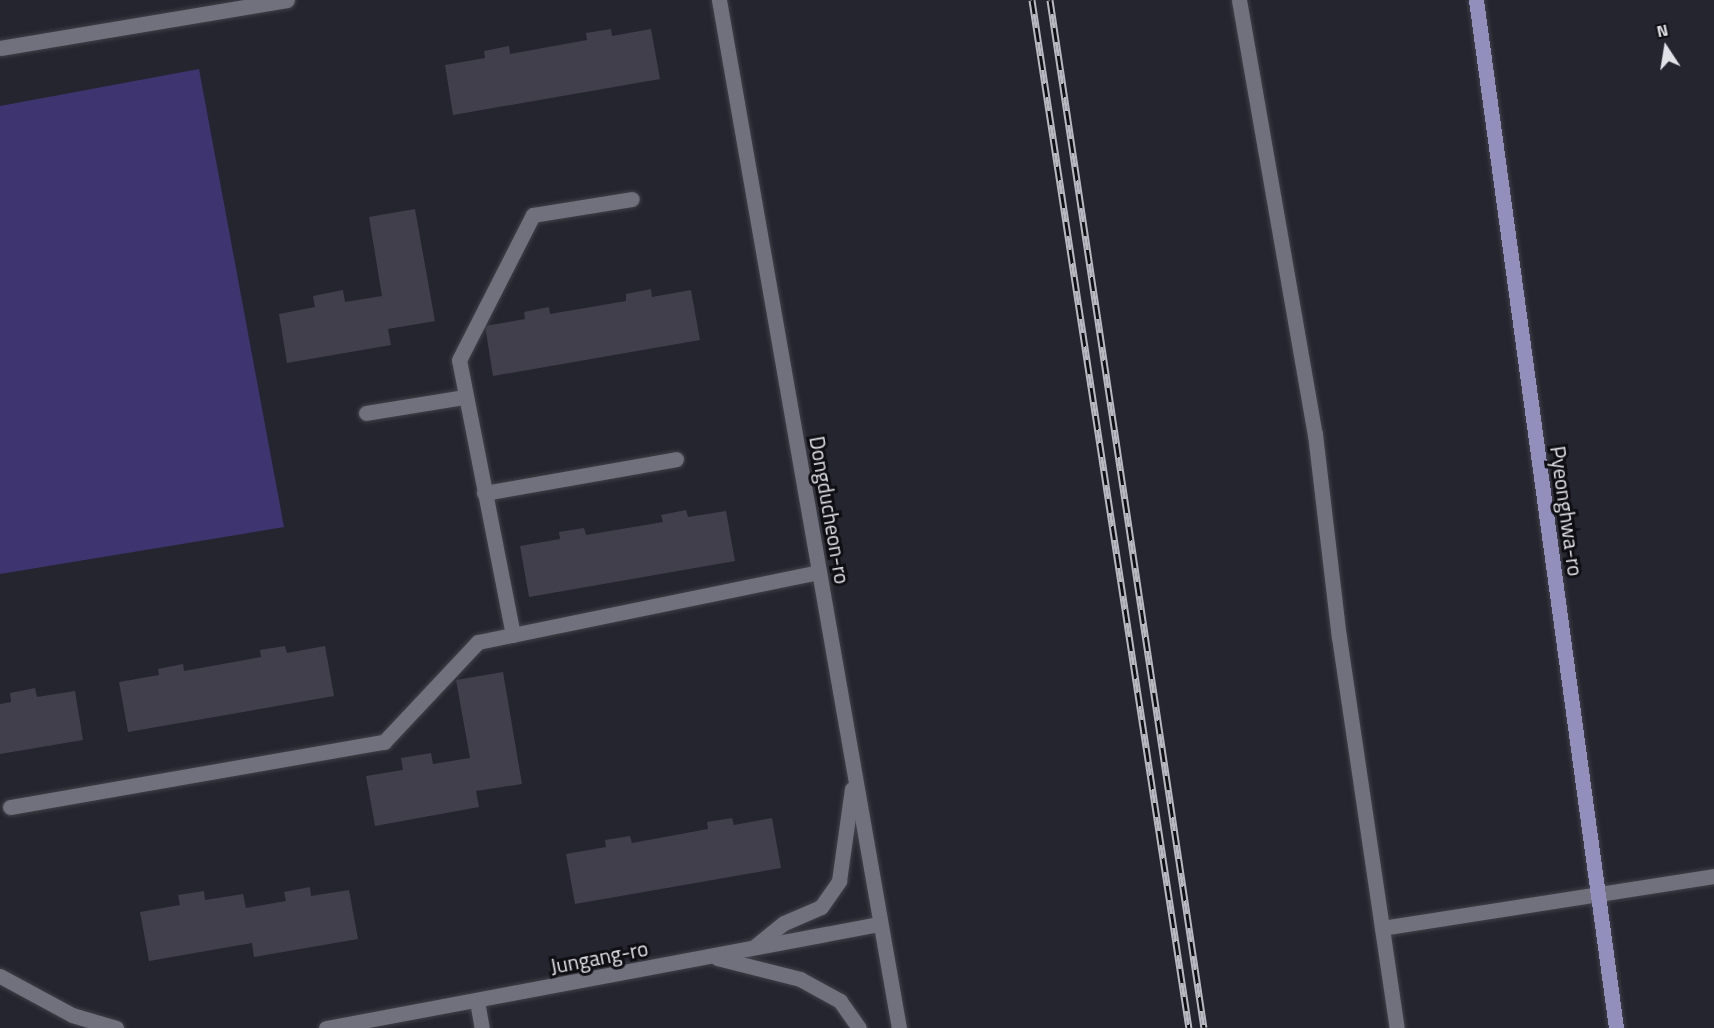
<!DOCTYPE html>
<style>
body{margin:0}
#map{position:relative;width:1714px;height:1028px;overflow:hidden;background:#25252f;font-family:"Titillium Web",sans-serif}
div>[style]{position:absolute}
.green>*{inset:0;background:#3e3470}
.building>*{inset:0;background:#403f4b}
.roads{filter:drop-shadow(0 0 2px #414149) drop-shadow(0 0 2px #414149)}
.minor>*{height:15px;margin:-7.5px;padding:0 7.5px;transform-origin:7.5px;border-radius:7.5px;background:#71707d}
.major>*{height:15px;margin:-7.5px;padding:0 7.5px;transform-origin:7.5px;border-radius:7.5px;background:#938fbd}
.rail>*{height:7px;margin-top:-3.5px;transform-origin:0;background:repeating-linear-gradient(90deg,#0f0e13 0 14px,#b9b9c1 0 28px);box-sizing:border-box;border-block:2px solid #b9b9c1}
span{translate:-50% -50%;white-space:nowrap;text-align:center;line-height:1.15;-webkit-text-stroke:6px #0f0e13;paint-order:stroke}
.street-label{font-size:21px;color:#e1e1e8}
.north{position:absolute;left:1636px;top:18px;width:60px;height:60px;-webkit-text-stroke:4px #0f0e13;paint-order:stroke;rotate:348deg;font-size:16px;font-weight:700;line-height:24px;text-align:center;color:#e1e1e8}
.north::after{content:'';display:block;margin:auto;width:21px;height:27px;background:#e1e1e8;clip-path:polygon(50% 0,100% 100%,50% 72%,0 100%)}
</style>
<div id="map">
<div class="green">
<i style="clip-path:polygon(199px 69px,284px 527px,0 574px,0 106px)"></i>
</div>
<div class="building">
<i style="clip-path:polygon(611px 29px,612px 36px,651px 29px,660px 79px,453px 115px,445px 65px,485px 58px,484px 51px,509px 46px,510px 54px,587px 40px,586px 33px)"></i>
<i style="clip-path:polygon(415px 209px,435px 321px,388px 329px,391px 345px,287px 363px,279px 314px,315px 307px,313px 296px,343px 290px,345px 302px,382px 296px,369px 217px)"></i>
<i style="clip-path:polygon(651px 289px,652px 297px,691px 290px,700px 340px,493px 376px,485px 326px,525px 319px,524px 312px,549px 307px,550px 314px,626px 301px,626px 294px)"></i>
<i style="clip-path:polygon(686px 510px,688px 517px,726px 511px,735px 561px,529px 597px,520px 546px,560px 539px,559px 532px,584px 528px,586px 535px,663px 522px,661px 515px)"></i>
<i style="clip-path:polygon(285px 646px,287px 653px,325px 646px,334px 696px,128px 732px,119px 682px,159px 675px,158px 669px,183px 664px,184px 671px,261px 657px,260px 650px)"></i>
<i style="clip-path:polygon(503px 672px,522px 784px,476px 791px,479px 807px,375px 826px,366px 776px,403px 770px,401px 758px,431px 753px,433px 764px,470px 758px,456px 680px)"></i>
<i style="clip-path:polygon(35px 688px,37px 697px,75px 691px,83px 740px,0 754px,0 704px,11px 702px,10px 693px)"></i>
<i style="clip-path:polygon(732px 818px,734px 825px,772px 818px,781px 868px,575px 904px,566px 854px,606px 847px,605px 840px,630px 836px,632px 843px,708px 829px,707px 822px)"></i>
<i style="clip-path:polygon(310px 887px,311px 896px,349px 890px,358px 939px,254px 957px,252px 943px,149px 961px,140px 912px,180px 905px,178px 895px,204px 891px,205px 900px,243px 894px,246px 908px,286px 901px,284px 892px)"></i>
</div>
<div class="roads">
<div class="minor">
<i style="left:719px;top:0;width:1044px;rotate:80.07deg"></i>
<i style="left:1239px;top:0;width:441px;rotate:80.1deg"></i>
<i style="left:1315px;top:434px;width:204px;rotate:83.3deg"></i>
<i style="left:1339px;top:637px;width:395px;rotate:81.6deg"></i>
<i style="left:0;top:48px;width:291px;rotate:-9.5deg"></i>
<i style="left:366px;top:413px;width:99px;rotate:-9.3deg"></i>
<i style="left:484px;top:493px;width:195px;rotate:-10deg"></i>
<i style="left:513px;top:635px;width:280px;rotate:-101.1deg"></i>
<i style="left:459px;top:360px;width:163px;rotate:-63deg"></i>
<i style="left:533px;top:215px;width:100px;rotate:-9.2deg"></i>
<i style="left:10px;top:807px;width:380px;rotate:-9.9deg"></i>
<i style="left:384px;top:742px;width:137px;rotate:-46.8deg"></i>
<i style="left:478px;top:642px;width:348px;rotate:-11.6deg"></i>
<i style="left:1382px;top:928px;width:336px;rotate:-8.9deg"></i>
<i style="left:754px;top:947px;width:38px;rotate:-39deg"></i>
<i style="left:784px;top:923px;width:40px;rotate:-23.4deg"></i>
<i style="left:821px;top:907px;width:32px;rotate:-55deg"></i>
<i style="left:839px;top:881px;width:93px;rotate:-82deg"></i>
<i style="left:717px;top:958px;width:86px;rotate:14.2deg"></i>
<i style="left:800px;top:979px;width:46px;rotate:28.8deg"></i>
<i style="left:840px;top:1001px;width:33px;rotate:55deg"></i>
<i style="left:0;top:976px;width:82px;rotate:28.4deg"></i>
<i style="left:72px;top:1015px;width:46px;rotate:16.5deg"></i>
<i style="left:477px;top:1001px;width:27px;rotate:80deg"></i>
<i style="left:326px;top:1028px;width:563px;rotate:-10.65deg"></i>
</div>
<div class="major">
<i style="left:1476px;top:0;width:1037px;rotate:82.24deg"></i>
</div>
</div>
<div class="rail">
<i style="left:1032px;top:0;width:1040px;rotate:81.32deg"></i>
<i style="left:1050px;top:0;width:1039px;rotate:81.48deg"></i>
</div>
<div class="street-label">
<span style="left:830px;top:510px;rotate:80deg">Dongducheon-ro</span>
<span style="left:1567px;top:511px;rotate:82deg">Pyeonghwa-ro</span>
<span style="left:599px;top:957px;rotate:-11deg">Jungang-ro</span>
</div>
<div class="north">N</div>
</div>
